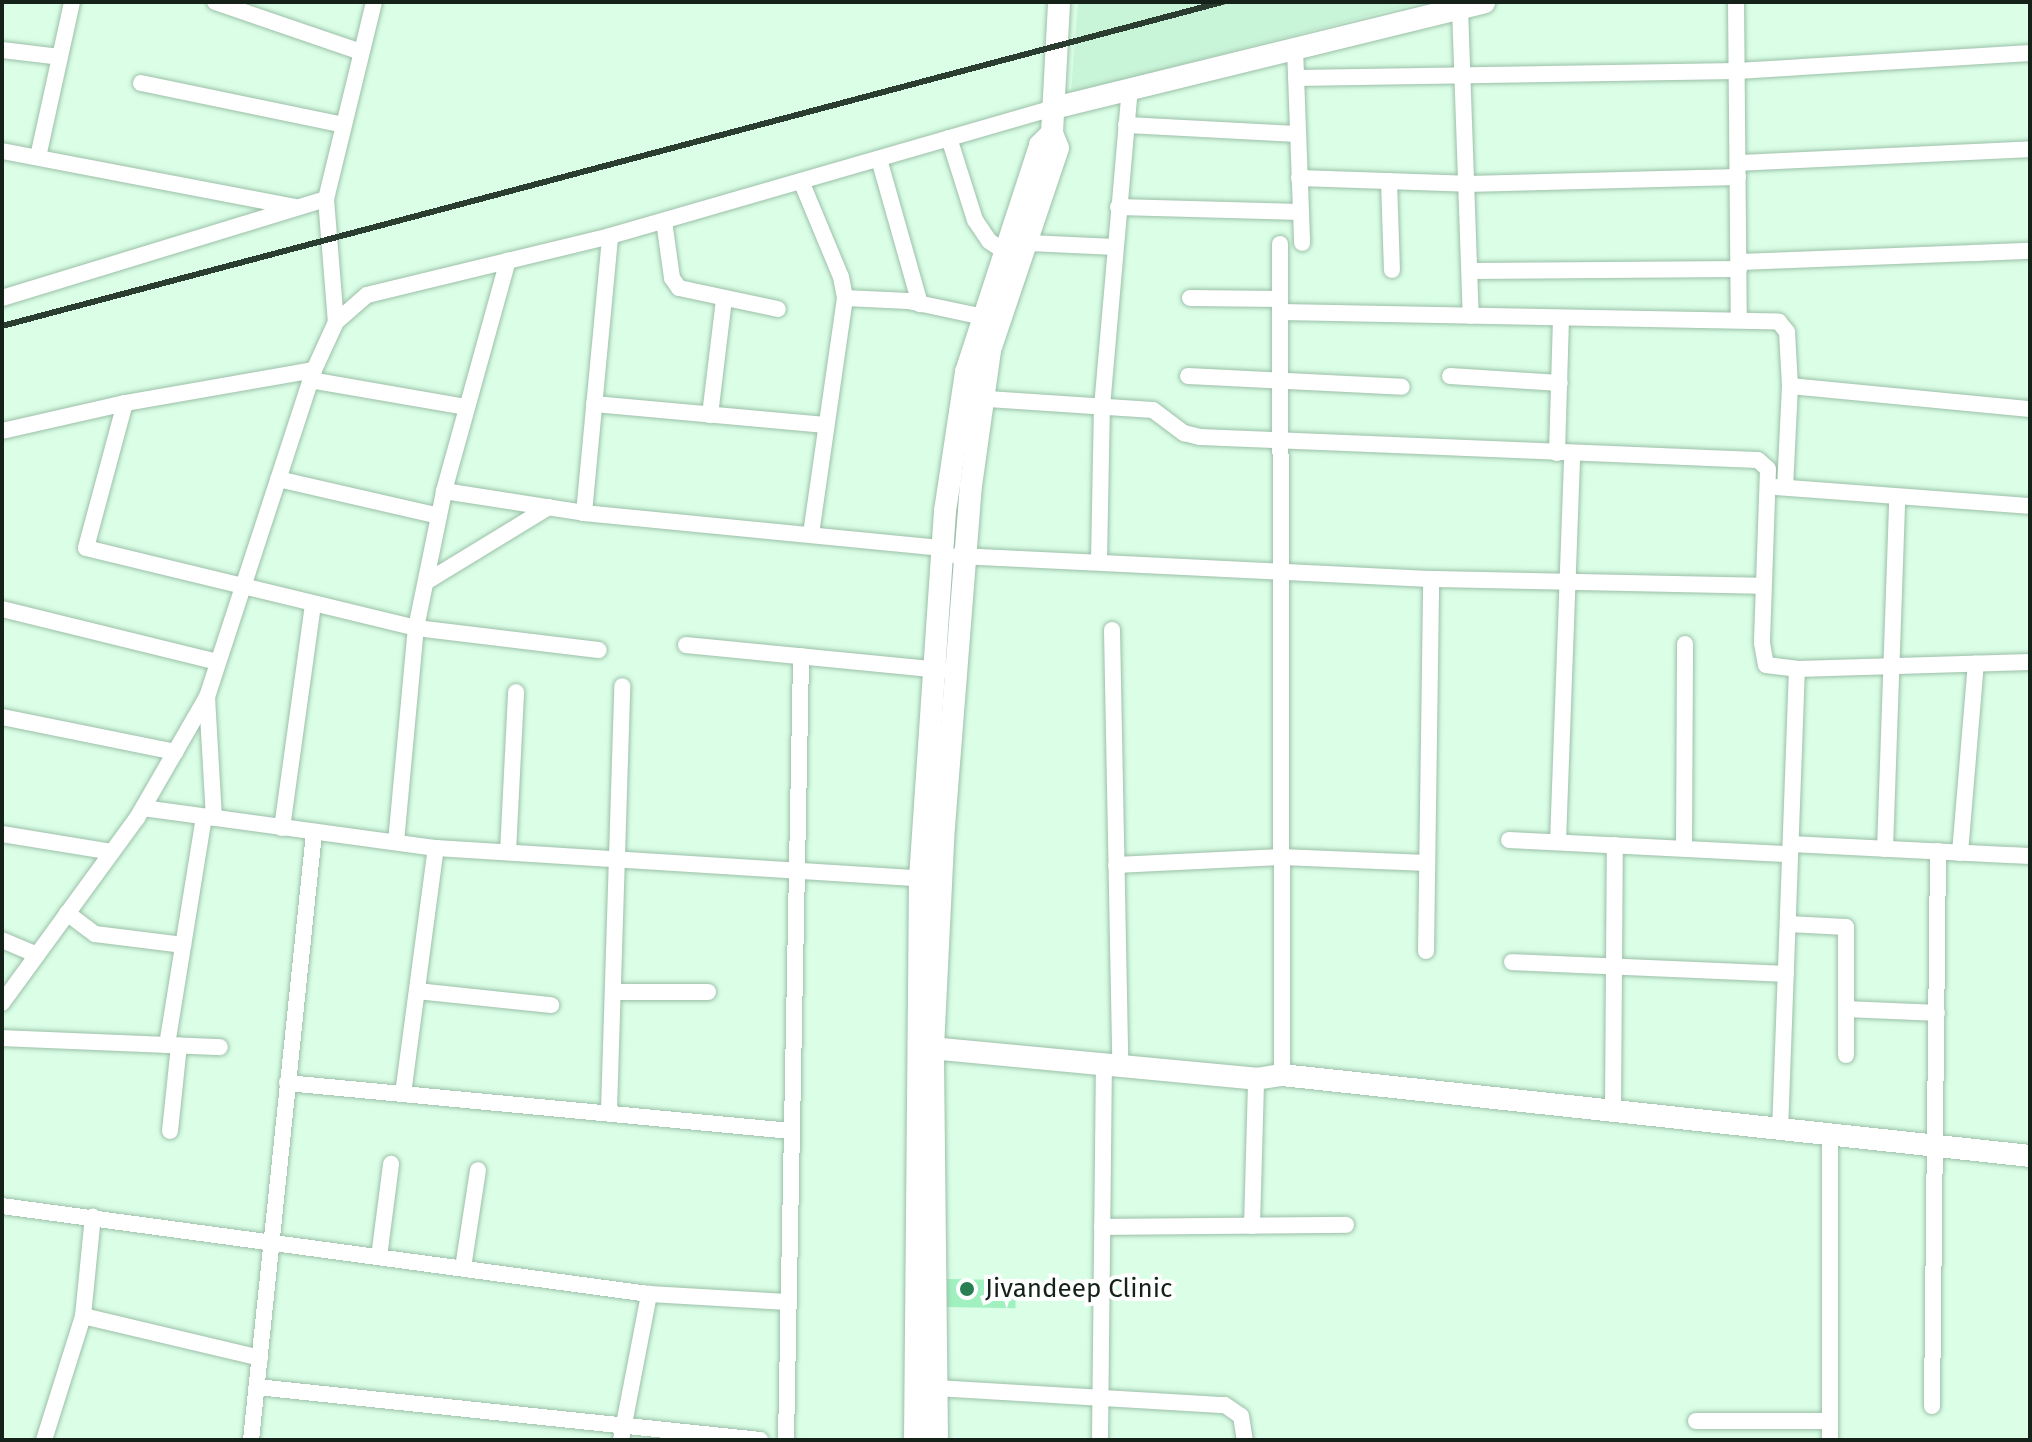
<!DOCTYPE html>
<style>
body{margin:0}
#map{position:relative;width:2032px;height:1442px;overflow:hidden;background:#dafee6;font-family:"Fira Sans",sans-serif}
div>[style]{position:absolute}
.built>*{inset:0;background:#c8f4d8}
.building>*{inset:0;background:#a0f1bf;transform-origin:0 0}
.roads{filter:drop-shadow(0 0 2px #9cbfa8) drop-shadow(0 0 2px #9cbfa8)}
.street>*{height:16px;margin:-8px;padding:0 8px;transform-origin:8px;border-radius:8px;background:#fff}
.secondary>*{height:22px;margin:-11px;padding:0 11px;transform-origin:11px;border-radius:11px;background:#fff}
.rail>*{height:6px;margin:-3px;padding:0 3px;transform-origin:3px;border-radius:3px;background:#2b3c31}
.dots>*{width:22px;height:22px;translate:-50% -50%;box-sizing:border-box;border:4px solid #fff;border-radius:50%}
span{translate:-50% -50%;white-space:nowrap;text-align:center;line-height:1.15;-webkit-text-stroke:8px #fff;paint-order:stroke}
.poi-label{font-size:26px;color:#142219}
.left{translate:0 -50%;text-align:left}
.frame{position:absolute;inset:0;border:4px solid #142219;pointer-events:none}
</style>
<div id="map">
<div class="built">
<i style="clip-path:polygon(1078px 2px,1422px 2px,1071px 93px)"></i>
</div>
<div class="building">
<i style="left:947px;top:1279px;width:69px;height:28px;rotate:1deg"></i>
</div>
<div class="roads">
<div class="street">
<i style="left:215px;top:2px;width:154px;rotate:18.9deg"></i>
<i style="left:1736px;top:2px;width:315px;rotate:89.5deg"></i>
<i style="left:1460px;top:8px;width:308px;rotate:88deg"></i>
<i style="left:1295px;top:48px;width:195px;rotate:87.9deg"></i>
<i style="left:2px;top:50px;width:58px;rotate:6.9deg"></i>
<i style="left:1296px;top:78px;width:441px;rotate:-0.9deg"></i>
<i style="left:1737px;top:71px;width:294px;rotate:-3.5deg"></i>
<i style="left:141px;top:83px;width:206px;rotate:11.7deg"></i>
<i style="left:1126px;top:125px;width:172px;rotate:3deg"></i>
<i style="left:949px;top:138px;width:86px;rotate:72.4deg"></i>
<i style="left:975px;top:220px;width:25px;rotate:56deg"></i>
<i style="left:989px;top:241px;width:29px;rotate:34deg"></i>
<i style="left:2px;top:151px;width:298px;rotate:10.8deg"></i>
<i style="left:38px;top:157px;width:159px;rotate:-77.6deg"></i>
<i style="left:879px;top:159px;width:151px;rotate:74.2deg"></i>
<i style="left:1738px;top:163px;width:292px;rotate:-2.7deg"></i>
<i style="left:1299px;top:178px;width:168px;rotate:2deg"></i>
<i style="left:1467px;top:184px;width:271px;rotate:-1.5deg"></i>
<i style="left:801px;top:181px;width:104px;rotate:67.4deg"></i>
<i style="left:841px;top:277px;width:21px;rotate:79deg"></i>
<i style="left:845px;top:298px;width:237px;rotate:98.2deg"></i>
<i style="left:1389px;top:181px;width:89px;rotate:88.1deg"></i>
<i style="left:326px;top:199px;width:203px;rotate:-76.3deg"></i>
<i style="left:1118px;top:207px;width:183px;rotate:1.6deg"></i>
<i style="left:664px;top:221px;width:58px;rotate:82deg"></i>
<i style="left:672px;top:278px;width:12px;rotate:55deg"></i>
<i style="left:679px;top:288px;width:101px;rotate:12deg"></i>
<i style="left:1029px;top:243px;width:86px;rotate:2.7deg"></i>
<i style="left:1280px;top:244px;width:831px;rotate:89.86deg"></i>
<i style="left:1740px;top:262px;width:290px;rotate:-2.2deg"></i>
<i style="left:1470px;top:271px;width:269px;rotate:-0.4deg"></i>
<i style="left:2px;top:298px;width:339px;rotate:-17deg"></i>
<i style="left:326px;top:199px;width:123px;rotate:85.4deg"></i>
<i style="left:845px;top:298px;width:63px;rotate:2.7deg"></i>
<i style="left:908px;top:301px;width:78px;rotate:11.9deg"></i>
<i style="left:1190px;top:298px;width:90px;rotate:0.6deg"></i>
<i style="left:1280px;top:312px;width:499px;rotate:1.1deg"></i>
<i style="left:1779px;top:322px;width:13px;rotate:51deg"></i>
<i style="left:1787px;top:332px;width:54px;rotate:86.8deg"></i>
<i style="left:1790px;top:386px;width:101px;rotate:92.8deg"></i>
<i style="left:314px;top:370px;width:192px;rotate:170.1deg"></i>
<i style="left:125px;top:403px;width:150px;rotate:105.1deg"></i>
<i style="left:86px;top:548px;width:340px;rotate:13.6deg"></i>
<i style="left:416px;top:628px;width:184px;rotate:6.9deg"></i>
<i style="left:1188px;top:376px;width:214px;rotate:2.9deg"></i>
<i style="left:1450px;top:376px;width:110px;rotate:3.6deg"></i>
<i style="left:310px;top:380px;width:159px;rotate:9.8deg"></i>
<i style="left:1790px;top:386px;width:241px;rotate:5.5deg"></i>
<i style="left:973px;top:398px;width:180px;rotate:3.8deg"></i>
<i style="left:1153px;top:410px;width:39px;rotate:37deg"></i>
<i style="left:1184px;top:433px;width:16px;rotate:14deg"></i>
<i style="left:1200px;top:437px;width:558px;rotate:2.36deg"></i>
<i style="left:1758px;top:460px;width:13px;rotate:42deg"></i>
<i style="left:1768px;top:469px;width:174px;rotate:92deg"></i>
<i style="left:1762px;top:643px;width:22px;rotate:80deg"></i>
<i style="left:1766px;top:665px;width:31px;rotate:7deg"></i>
<i style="left:1797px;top:669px;width:233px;rotate:-1.7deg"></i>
<i style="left:594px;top:404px;width:230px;rotate:5.2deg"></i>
<i style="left:710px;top:415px;width:117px;rotate:-83.1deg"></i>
<i style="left:2px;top:431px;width:126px;rotate:-12.8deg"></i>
<i style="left:1557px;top:453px;width:135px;rotate:-88.3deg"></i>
<i style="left:278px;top:479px;width:165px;rotate:12.9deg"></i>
<i style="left:1777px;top:487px;width:254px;rotate:4.3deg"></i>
<i style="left:444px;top:491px;width:142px;rotate:8.9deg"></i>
<i style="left:584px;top:513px;width:360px;rotate:5.6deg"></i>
<i style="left:584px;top:513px;width:278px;rotate:-84.6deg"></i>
<i style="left:957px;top:556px;width:475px;rotate:2.8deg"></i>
<i style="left:1431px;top:579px;width:332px;rotate:1.2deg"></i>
<i style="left:1099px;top:560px;width:153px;rotate:-88.9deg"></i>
<i style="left:1102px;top:407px;width:319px;rotate:-85deg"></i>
<i style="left:426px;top:582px;width:144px;rotate:-31.4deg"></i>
<i style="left:2px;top:609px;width:222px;rotate:13.8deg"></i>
<i style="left:1112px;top:630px;width:436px;rotate:88.9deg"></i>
<i style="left:686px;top:645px;width:258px;rotate:5.6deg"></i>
<i style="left:207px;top:697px;width:121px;rotate:86.7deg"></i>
<i style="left:2px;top:717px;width:177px;rotate:11.4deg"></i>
<i style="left:143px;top:808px;width:296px;rotate:7.8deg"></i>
<i style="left:436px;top:848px;width:494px;rotate:3.6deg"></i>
<i style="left:282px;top:828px;width:225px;rotate:-82.1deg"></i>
<i style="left:2px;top:834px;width:111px;rotate:9.3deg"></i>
<i style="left:1509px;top:840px;width:281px;rotate:2.9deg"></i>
<i style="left:396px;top:842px;width:215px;rotate:-84.7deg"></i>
<i style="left:416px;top:628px;width:140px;rotate:-78.4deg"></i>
<i style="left:444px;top:491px;width:239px;rotate:-74.5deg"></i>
<i style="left:1558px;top:842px;width:388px;rotate:-87.9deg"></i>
<i style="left:1791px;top:844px;width:239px;rotate:2.9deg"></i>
<i style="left:1684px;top:847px;width:203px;rotate:-89.7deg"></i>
<i style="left:1885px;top:849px;width:352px;rotate:-88deg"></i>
<i style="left:508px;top:852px;width:160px;rotate:-87.1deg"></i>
<i style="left:1960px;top:853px;width:190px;rotate:-85.2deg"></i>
<i style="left:1116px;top:865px;width:165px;rotate:-2.8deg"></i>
<i style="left:1281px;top:857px;width:146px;rotate:2.4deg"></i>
<i style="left:67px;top:913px;width:35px;rotate:37deg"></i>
<i style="left:95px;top:934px;width:89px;rotate:7.1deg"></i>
<i style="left:1788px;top:924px;width:58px;rotate:3deg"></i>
<i style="left:1846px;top:927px;width:128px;rotate:90deg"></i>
<i style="left:2px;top:940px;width:38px;rotate:23deg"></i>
<i style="left:1426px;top:951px;width:372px;rotate:-89.2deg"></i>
<i style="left:1512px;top:962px;width:274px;rotate:2.5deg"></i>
<i style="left:417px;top:991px;width:135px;rotate:6deg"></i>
<i style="left:613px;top:992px;width:95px"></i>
<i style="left:2px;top:1003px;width:229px;rotate:-53.9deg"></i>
<i style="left:137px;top:818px;width:140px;rotate:-60deg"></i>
<i style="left:207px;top:697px;width:344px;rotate:-71.9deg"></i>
<i style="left:314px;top:370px;width:53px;rotate:-65.4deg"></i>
<i style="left:336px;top:322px;width:41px;rotate:-41.1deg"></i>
<i style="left:367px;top:295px;width:250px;rotate:-13.6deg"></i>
<i style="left:610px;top:236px;width:462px;rotate:-16.1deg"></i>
<i style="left:1847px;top:1009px;width:90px;rotate:2.5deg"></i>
<i style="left:2px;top:1038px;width:218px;rotate:2.4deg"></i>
<i style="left:167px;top:1045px;width:231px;rotate:-80.8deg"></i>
<i style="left:287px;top:1083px;width:506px;rotate:5.44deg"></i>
<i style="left:403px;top:1094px;width:248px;rotate:-82.4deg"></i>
<i style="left:1613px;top:1109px;width:264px;rotate:-89.6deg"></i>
<i style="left:609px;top:1110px;width:424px;rotate:-88.2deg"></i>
<i style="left:170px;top:1131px;width:86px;rotate:-84deg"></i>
<i style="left:1780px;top:1131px;width:462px;rotate:-87.9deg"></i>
<i style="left:1830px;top:1136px;width:304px;rotate:90deg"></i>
<i style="left:2px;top:1206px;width:653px;rotate:7.75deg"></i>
<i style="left:649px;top:1294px;width:139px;rotate:3.3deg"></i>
<i style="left:1252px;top:1226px;width:147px;rotate:-88.4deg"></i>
<i style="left:1102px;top:1227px;width:244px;rotate:-0.5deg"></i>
<i style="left:379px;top:1257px;width:94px;rotate:-82.6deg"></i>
<i style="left:463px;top:1268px;width:99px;rotate:-81.3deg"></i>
<i style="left:83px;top:1316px;width:182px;rotate:13.3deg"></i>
<i style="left:257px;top:1387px;width:506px;rotate:6.01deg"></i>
<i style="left:936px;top:1388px;width:289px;rotate:3.4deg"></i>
<i style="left:1225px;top:1405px;width:19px;rotate:35deg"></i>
<i style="left:1241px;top:1416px;width:24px;rotate:81deg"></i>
<i style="left:1932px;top:1406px;width:555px;rotate:-89.38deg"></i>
<i style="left:1696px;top:1421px;width:134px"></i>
<i style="left:44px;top:1440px;width:130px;rotate:-72.5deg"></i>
<i style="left:83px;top:1316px;width:100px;rotate:-84.3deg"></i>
<i style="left:251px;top:1440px;width:610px;rotate:-84.07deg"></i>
<i style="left:621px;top:1440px;width:149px;rotate:-79.1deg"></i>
<i style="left:786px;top:1440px;width:784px;rotate:-88.9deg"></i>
<i style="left:1100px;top:1440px;width:376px;rotate:-89.4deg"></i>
</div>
<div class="secondary">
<i style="left:1054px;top:108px;width:443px;rotate:-13.8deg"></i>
<i style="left:920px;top:1047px;width:338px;rotate:5.4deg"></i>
<i style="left:1256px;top:1079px;width:26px;rotate:-9deg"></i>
<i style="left:1282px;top:1075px;width:752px;rotate:6.18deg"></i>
<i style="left:915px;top:1440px;width:562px;rotate:-89.49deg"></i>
<i style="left:920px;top:878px;width:368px;rotate:-86.1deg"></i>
<i style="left:945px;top:511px;width:141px;rotate:-81.4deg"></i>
<i style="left:966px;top:372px;width:239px;rotate:-71.9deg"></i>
<i style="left:1040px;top:145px;width:17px;rotate:-45deg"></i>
<i style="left:937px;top:1440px;width:392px;rotate:-90.6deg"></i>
<i style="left:933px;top:1048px;width:221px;rotate:-87.2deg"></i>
<i style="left:944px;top:827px;width:342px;rotate:-85.5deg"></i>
<i style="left:971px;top:486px;width:137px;rotate:-82deg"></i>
<i style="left:990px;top:350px;width:213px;rotate:-71.4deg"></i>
<i style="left:1058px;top:148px;width:16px;rotate:-112deg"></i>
<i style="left:1052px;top:133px;width:131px;rotate:-86.9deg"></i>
</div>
</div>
<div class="rail">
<i style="left:2px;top:326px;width:1262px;rotate:-14.87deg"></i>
</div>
<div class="dots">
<i style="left:967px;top:1289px;background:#2a7f52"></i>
</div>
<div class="poi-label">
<span class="left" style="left:985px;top:1289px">Jivandeep Clinic</span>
</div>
<div class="frame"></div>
</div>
